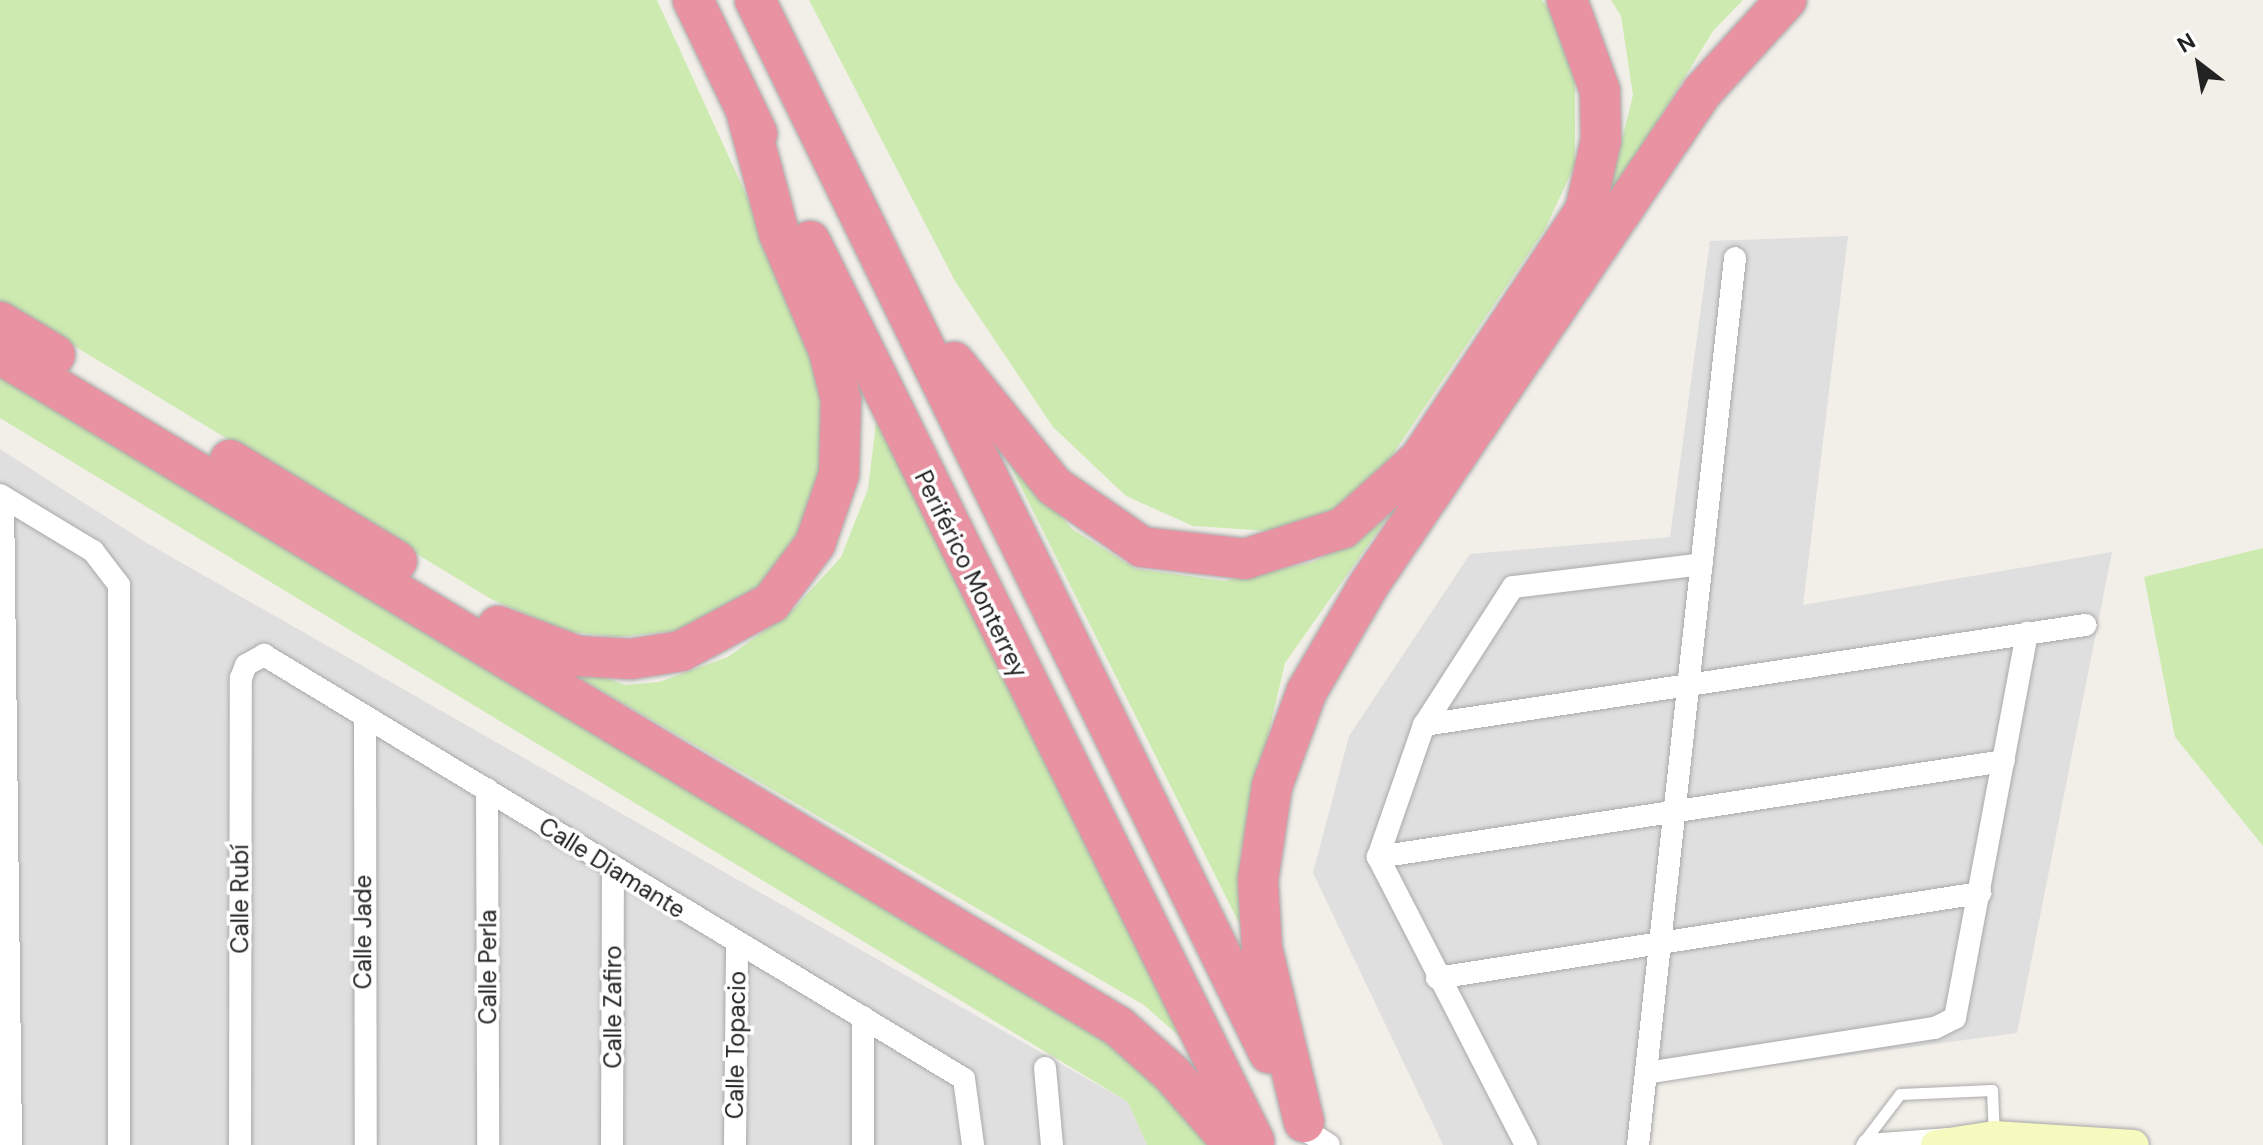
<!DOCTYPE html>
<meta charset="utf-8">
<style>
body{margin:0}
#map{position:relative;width:2263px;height:1145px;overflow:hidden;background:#f2efe9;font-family:"DM Sans",sans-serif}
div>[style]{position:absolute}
.residential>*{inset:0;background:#e0dfdf}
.grass>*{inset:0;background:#cdebb0}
.roads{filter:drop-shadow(0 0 2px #a9a9a9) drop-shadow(0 0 2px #a9a9a9)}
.lane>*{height:11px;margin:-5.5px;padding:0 5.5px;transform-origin:5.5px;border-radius:5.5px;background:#fff}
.street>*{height:22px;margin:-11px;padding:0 11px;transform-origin:11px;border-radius:11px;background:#fff}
.secondary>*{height:30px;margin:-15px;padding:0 15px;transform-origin:15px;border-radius:15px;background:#f7fabf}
.highway>*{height:40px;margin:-20px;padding:0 20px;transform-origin:20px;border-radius:20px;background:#e892a2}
span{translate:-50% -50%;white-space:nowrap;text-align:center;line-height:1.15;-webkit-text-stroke:7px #fff;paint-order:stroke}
.street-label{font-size:24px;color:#222}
.north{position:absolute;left:2159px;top:24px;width:80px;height:80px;-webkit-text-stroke:6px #fff;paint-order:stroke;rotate:329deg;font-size:22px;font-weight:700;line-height:32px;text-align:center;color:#222}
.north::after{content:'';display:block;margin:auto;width:28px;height:36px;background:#222;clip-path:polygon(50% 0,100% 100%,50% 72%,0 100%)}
</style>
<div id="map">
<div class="residential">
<i style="clip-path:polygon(1848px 236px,1803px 605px,2112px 552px,2017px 1033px,1658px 1081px,1650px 1145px,1443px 1145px,1313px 873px,1349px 736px,1470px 554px,1670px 537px,1710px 241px)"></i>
<i style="clip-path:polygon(0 449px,145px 542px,1128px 1102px,1147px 1145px,0 1145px)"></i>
</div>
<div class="grass">
<i style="clip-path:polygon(0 0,657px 0,806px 325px,828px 405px,828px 477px,777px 574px,733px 608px,680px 630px,617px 637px,565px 631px,491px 599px,0 301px)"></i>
<i style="clip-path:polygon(809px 0,1542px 0,1558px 19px,1575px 82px,1575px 165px,1545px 229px,1374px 482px,1328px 513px,1268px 531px,1193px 526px,1126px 496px,1053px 427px,955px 281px)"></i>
<i style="clip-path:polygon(1611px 0,1743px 0,1713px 31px,1605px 208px,1633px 95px,1621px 16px)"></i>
<i style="clip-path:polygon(0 375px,1123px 1044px,1216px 1145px,1147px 1145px,1128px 1102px,0 418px)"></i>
<i style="clip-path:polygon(878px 406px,1187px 1043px,1144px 1005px,526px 647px,625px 685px,659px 682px,728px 657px,793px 610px,841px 557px,868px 489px)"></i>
<i style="clip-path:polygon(1004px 453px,1072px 529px,1136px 569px,1225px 581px,1314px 562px,1387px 518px,1285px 663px,1240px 856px,1251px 947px)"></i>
<i style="clip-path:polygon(2263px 548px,2263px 846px,2175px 737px,2144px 577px)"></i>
</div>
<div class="roads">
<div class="lane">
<i style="left:1861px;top:1145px;width:64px;rotate:-52.6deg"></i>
<i style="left:1900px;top:1094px;width:92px;rotate:-2.5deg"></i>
<i style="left:1992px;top:1090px;width:45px;rotate:87.5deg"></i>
</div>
<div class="street">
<i style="left:0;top:495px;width:109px;rotate:31.1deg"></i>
<i style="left:93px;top:551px;width:43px;rotate:52.6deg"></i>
<i style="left:119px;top:585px;width:560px;rotate:90deg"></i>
<i style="left:3px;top:497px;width:648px;rotate:89.29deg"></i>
<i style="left:365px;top:718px;width:427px;rotate:89.9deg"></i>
<i style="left:1424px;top:725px;width:669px;rotate:-8.6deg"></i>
<i style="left:487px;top:789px;width:356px;rotate:89.8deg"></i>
<i style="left:1378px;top:857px;width:633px;rotate:-8.72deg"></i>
<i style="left:1437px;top:978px;width:550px;rotate:-8.9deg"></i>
<i style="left:863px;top:1017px;width:128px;rotate:90deg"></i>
<i style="left:1045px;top:1068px;width:77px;rotate:84.8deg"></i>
<i style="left:1646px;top:1073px;width:292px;rotate:-8.9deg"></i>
<i style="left:1935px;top:1028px;width:22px;rotate:-27deg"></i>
<i style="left:1955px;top:1018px;width:392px;rotate:-79.4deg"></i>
<i style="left:1310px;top:1133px;width:22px;rotate:32deg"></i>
<i style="left:240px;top:1145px;width:467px;rotate:-89.9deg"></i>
<i style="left:241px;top:678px;width:14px;rotate:-69deg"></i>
<i style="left:246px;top:665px;width:21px;rotate:-29deg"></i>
<i style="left:264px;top:655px;width:818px;rotate:31.2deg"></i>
<i style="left:964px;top:1079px;width:67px;rotate:82.2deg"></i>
<i style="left:612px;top:1145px;width:275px;rotate:-89.8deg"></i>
<i style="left:735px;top:1145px;width:200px;rotate:-89.4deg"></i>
<i style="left:1526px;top:1145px;width:324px;rotate:-117.2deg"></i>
<i style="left:1378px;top:857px;width:140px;rotate:-70.8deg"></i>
<i style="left:1424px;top:725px;width:164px;rotate:-57.2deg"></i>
<i style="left:1513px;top:587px;width:190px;rotate:-6.9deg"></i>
<i style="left:1638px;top:1145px;width:892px;rotate:-83.76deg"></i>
<i style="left:1868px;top:1145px;width:82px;rotate:-4.2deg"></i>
</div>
<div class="secondary">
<i style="left:1936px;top:1145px;width:59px;rotate:-8.8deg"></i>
<i style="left:1994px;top:1136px;width:140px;rotate:3.7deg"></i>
</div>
<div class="highway">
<i style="left:693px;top:0;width:148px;rotate:64.3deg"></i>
<i style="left:755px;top:0;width:1172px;rotate:63.98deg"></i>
<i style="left:810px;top:241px;width:1004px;rotate:63.74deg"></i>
<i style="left:0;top:322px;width:64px;rotate:31deg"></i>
<i style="left:0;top:354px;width:1304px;rotate:31.01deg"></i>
<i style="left:1118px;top:1026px;width:72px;rotate:41.6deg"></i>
<i style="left:1172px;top:1074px;width:94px;rotate:48.9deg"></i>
<i style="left:954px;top:362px;width:159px;rotate:51.1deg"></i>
<i style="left:1054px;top:486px;width:107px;rotate:34.7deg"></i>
<i style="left:1142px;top:547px;width:104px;rotate:6.6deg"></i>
<i style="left:1245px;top:559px;width:103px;rotate:-17.6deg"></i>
<i style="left:1343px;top:528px;width:103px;rotate:-41.9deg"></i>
<i style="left:1420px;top:459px;width:298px;rotate:-56.4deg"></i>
<i style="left:1585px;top:211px;width:73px;rotate:-77.3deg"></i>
<i style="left:1601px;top:140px;width:49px;rotate:-91.2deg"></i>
<i style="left:1600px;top:91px;width:97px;rotate:-109.9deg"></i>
<i style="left:230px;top:460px;width:195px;rotate:31.2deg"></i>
<i style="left:498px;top:626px;width:85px;rotate:20.6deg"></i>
<i style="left:578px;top:656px;width:53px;rotate:3.2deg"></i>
<i style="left:631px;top:659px;width:51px;rotate:-9.1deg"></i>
<i style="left:681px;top:651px;width:102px;rotate:-28.1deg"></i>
<i style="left:771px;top:603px;width:74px;rotate:-53.3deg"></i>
<i style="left:815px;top:544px;width:74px;rotate:-71.1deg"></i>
<i style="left:839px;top:474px;width:74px;rotate:-88.5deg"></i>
<i style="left:841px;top:400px;width:50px;rotate:-103.8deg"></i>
<i style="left:829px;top:351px;width:128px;rotate:-113deg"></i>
<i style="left:779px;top:233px;width:126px;rotate:-105.1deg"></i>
<i style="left:1304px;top:1122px;width:179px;rotate:-103.6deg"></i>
<i style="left:1262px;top:948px;width:68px;rotate:-93.4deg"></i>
<i style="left:1258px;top:880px;width:95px;rotate:-81.5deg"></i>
<i style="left:1272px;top:786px;width:101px;rotate:-69.8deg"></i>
<i style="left:1307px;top:691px;width:121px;rotate:-59.8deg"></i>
<i style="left:1368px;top:586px;width:596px;rotate:-55.94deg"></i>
<i style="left:1702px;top:92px;width:125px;rotate:-47.6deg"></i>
</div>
</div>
<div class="street-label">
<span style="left:971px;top:574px;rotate:64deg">Periférico Monterrey</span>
<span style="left:612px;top:868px;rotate:32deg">Calle Diamante</span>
<span style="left:240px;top:899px;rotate:-90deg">Calle Rubí</span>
<span style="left:363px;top:932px;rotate:-90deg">Calle Jade</span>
<span style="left:488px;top:967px;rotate:-90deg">Calle Perla</span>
<span style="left:613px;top:1007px;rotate:-90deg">Calle Zafiro</span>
<span style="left:736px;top:1045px;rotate:-89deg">Calle Topacio</span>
</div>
<div class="north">N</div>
</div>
